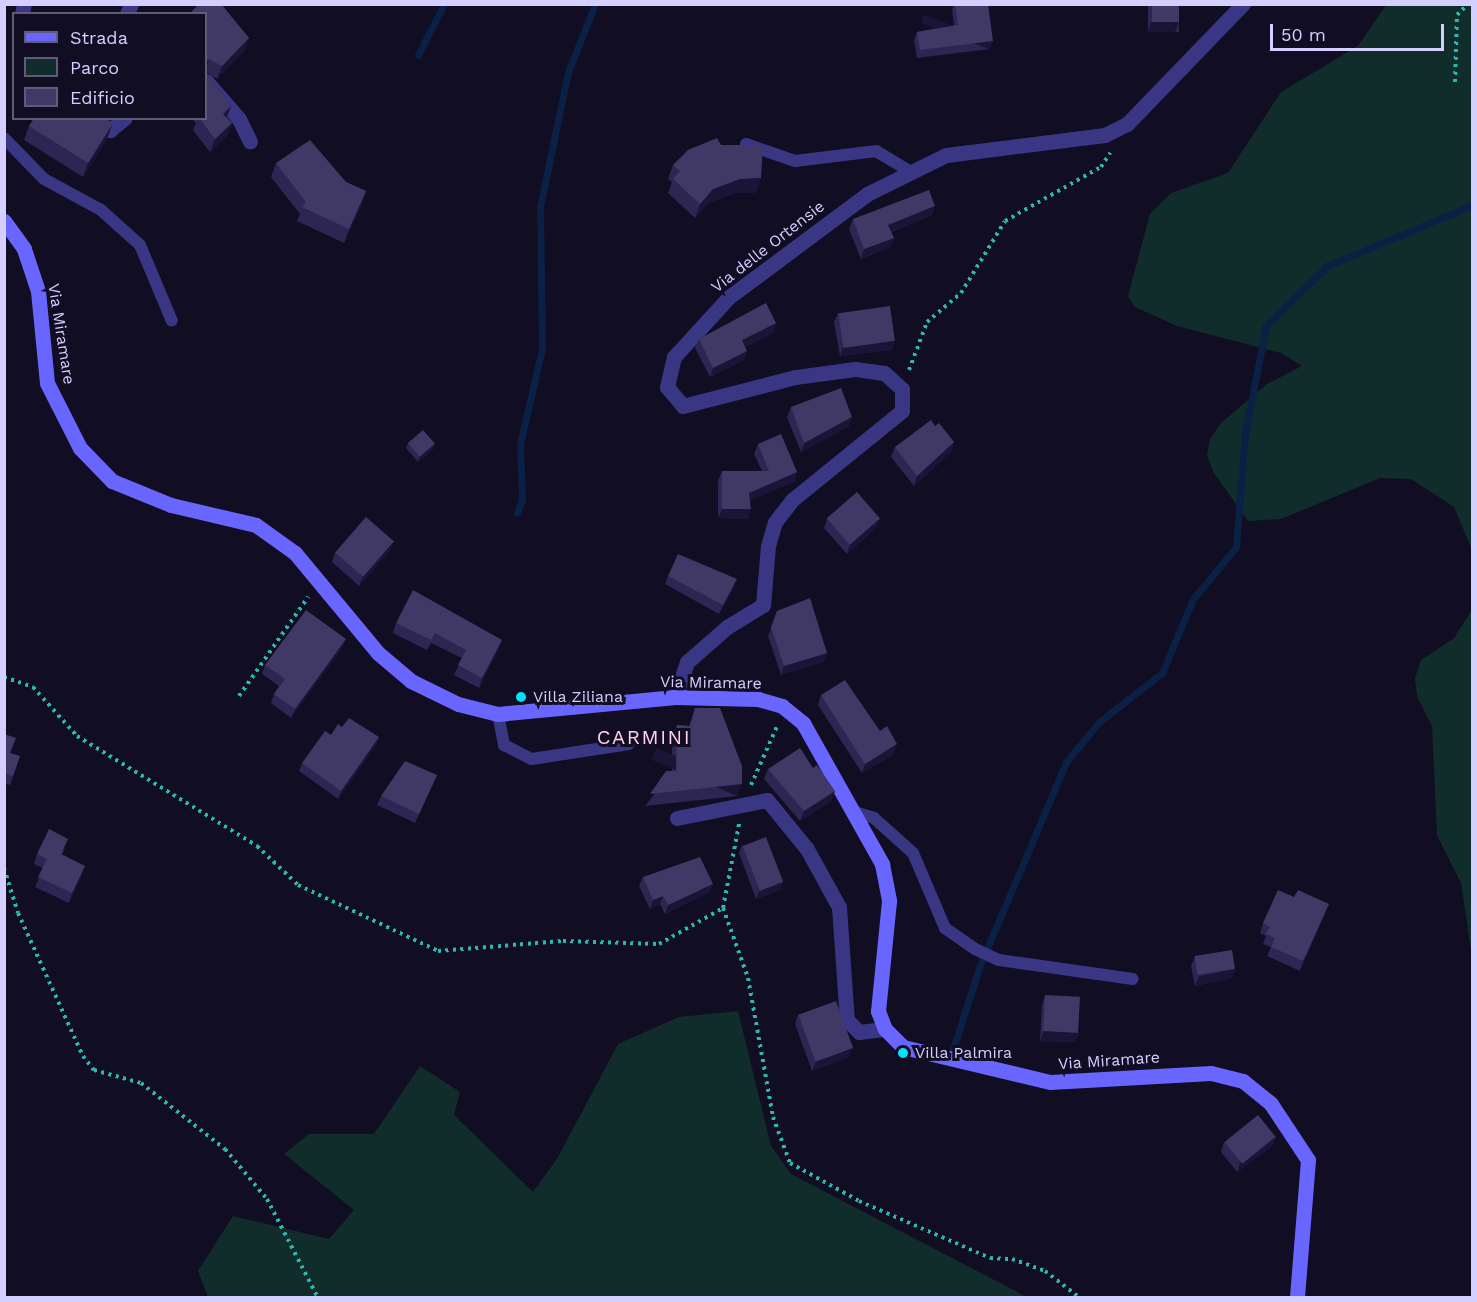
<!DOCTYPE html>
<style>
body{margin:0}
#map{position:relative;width:1477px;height:1302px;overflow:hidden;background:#110d23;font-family:"Work Sans",sans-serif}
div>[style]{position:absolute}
.green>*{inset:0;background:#102d2c}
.stream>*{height:7px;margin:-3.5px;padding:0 3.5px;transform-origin:3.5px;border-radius:3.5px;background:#0a2045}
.path>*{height:4px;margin-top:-2px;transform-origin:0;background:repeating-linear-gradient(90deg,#2bb8ae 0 3px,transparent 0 7.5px)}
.lane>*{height:12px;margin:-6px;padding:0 6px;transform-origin:6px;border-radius:6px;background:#393784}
.street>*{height:15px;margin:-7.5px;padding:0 7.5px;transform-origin:7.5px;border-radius:7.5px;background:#393784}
.secondary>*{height:15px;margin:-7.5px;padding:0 7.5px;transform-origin:7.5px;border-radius:7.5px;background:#6966ff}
.wall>*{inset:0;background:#2e2652;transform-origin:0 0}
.shaded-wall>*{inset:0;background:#1b1437;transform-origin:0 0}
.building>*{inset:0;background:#403865;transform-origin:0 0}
.dots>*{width:16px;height:16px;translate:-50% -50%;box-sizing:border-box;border:3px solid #110d23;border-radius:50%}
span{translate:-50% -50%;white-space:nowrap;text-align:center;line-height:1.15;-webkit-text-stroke:6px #110d23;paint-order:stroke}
.street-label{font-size:16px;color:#d5cfff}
.poi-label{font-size:16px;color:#d5cfff}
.left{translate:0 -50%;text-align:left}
.quarter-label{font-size:20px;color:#ffd1ef;letter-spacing:1.5px}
.frame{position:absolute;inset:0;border:6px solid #d5cfff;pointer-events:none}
.legend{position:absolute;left:12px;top:12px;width:195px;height:108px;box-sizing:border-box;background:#110d23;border:2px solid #5f5b7b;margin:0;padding:8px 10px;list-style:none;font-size:18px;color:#d5cfff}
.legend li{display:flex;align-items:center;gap:12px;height:30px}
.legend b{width:30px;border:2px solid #5f5b7b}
.scale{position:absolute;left:1270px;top:24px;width:174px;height:27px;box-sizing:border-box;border:3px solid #d5cfff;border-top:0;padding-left:8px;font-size:18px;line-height:21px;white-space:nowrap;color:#d5cfff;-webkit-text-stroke:4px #110d23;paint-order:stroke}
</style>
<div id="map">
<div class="green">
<i style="clip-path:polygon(1386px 5px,1472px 5px,1472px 550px,1454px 507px,1411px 479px,1380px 478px,1281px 519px,1248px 521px,1214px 473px,1207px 456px,1210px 439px,1221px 423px,1267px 384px,1302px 366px,1281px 353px,1177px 326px,1135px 307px,1128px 296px,1150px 214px,1171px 193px,1228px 173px,1281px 92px,1358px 46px)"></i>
<i style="clip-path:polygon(1472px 610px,1472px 957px,1461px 883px,1437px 835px,1432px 726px,1417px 696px,1415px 678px,1421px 660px,1454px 638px)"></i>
<i style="clip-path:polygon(738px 1011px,771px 1146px,791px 1174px,1027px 1297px,208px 1297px,198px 1271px,233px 1216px,329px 1239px,354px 1210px,284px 1154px,309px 1134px,374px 1134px,420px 1066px,460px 1092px,454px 1115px,533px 1192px,558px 1157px,618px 1044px,679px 1017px)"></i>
</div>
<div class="stream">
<i style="left:418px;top:55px;width:57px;rotate:-63deg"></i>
<i style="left:517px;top:513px;width:14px;rotate:-69deg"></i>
<i style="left:522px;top:500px;width:56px;rotate:-92deg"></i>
<i style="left:520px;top:444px;width:98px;rotate:-77deg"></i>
<i style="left:542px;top:349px;width:142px;rotate:-90.8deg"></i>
<i style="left:540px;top:207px;width:138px;rotate:-78.3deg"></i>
<i style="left:568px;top:72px;width:73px;rotate:-68.3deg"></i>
<i style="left:952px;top:1052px;width:91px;rotate:-72.2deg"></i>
<i style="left:980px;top:965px;width:220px;rotate:-67deg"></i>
<i style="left:1066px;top:762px;width:52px;rotate:-50.5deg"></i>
<i style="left:1099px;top:722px;width:80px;rotate:-37.9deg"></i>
<i style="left:1162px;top:673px;width:80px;rotate:-67.3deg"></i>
<i style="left:1193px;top:599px;width:67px;rotate:-50.4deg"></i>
<i style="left:1236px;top:547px;width:114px;rotate:-85.5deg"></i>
<i style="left:1245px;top:433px;width:109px;rotate:-78.9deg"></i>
<i style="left:1266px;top:326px;width:86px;rotate:-44.5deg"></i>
<i style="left:1327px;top:266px;width:157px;rotate:-22.8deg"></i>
</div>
<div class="path">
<i style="left:1455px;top:82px;width:67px;rotate:-88.3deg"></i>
<i style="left:1457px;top:15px;width:16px;rotate:-45deg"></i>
<i style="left:909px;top:370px;width:51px;rotate:-69.4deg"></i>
<i style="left:927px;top:322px;width:45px;rotate:-40.5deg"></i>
<i style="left:961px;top:293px;width:84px;rotate:-58.6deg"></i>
<i style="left:1005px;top:221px;width:110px;rotate:-29.4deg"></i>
<i style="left:1101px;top:167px;width:17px;rotate:-57deg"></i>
<i style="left:4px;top:677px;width:31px;rotate:19deg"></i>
<i style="left:33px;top:687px;width:66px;rotate:48.1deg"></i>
<i style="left:77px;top:736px;width:211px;rotate:31.4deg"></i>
<i style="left:257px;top:846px;width:57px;rotate:43.6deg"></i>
<i style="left:298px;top:885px;width:155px;rotate:25.2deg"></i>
<i style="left:438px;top:951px;width:125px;rotate:-4.6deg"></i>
<i style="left:563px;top:941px;width:96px;rotate:1.8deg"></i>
<i style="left:659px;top:944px;width:73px;rotate:-29.4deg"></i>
<i style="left:239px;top:696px;width:121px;rotate:-55.1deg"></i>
<i style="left:751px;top:785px;width:67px;rotate:-66.1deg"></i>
<i style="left:4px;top:868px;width:47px;rotate:72.7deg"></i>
<i style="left:18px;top:913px;width:157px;rotate:65.6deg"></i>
<i style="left:83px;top:1056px;width:18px;rotate:52deg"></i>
<i style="left:94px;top:1070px;width:49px;rotate:15.5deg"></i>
<i style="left:141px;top:1083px;width:107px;rotate:38.2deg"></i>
<i style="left:225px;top:1149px;width:65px;rotate:50deg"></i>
<i style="left:267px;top:1199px;width:111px;rotate:62.7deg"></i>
<i style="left:723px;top:908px;width:74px;rotate:70.3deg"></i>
<i style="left:748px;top:978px;width:141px;rotate:79.8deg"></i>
<i style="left:773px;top:1117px;width:49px;rotate:69.7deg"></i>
<i style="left:790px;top:1163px;width:79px;rotate:28.8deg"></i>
<i style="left:859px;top:1201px;width:143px;rotate:23.5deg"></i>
<i style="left:990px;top:1258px;width:22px;rotate:3deg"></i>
<i style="left:1012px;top:1259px;width:35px;rotate:20deg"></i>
<i style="left:1045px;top:1271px;width:44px;rotate:37.6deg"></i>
<i style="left:723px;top:908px;width:86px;rotate:-79.2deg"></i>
</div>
<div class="lane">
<i style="left:4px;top:138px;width:57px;rotate:45.7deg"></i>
<i style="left:44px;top:179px;width:65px;rotate:28.5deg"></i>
<i style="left:101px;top:210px;width:52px;rotate:41.9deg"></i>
<i style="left:140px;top:245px;width:82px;rotate:67.2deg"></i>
<i style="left:746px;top:144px;width:52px;rotate:19.1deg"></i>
<i style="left:795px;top:161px;width:82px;rotate:-7deg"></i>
<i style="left:876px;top:151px;width:41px;rotate:31deg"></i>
<i style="left:498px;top:714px;width:32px;rotate:79deg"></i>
<i style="left:504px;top:745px;width:31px;rotate:27deg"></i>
<i style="left:532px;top:759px;width:98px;rotate:-8.8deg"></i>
<i style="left:858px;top:813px;width:17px;rotate:17deg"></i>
<i style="left:874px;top:818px;width:52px;rotate:41.9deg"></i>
<i style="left:913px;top:853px;width:82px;rotate:66.9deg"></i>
<i style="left:945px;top:928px;width:37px;rotate:35deg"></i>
<i style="left:975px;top:949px;width:26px;rotate:25deg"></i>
<i style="left:999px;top:960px;width:135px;rotate:8.1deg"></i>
</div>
<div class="street">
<i style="left:22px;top:14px;width:10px;rotate:-79deg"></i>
<i style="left:127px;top:14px;width:11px;rotate:-68deg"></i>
<i style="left:206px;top:81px;width:50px;rotate:49deg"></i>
<i style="left:239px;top:119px;width:25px;rotate:64deg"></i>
<i style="left:92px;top:118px;width:22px;rotate:34deg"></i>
<i style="left:110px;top:130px;width:19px;rotate:-39deg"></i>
<i style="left:675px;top:697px;width:37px;rotate:-71deg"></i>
<i style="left:687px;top:662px;width:53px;rotate:-41.2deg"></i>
<i style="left:727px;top:627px;width:42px;rotate:-31.4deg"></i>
<i style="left:763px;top:605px;width:59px;rotate:-85.2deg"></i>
<i style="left:768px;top:546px;width:25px;rotate:-74deg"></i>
<i style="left:775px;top:522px;width:28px;rotate:-52deg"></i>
<i style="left:792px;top:500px;width:141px;rotate:-39deg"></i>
<i style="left:902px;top:411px;width:22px;rotate:-90deg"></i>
<i style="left:902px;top:389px;width:24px;rotate:-138deg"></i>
<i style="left:884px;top:373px;width:29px;rotate:-172deg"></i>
<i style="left:855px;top:369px;width:61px;rotate:172.4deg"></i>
<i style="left:795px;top:377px;width:116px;rotate:165.5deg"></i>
<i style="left:683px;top:406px;width:25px;rotate:-130deg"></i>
<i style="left:667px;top:387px;width:31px;rotate:-77deg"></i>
<i style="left:674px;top:357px;width:81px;rotate:-47.5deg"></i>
<i style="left:729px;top:297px;width:172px;rotate:-36.7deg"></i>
<i style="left:867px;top:194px;width:88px;rotate:-26.3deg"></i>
<i style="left:946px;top:155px;width:160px;rotate:-7.2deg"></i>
<i style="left:1105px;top:135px;width:25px;rotate:-27deg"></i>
<i style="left:1127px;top:124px;width:167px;rotate:-46deg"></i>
<i style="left:677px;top:818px;width:92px;rotate:-11.3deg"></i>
<i style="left:767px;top:800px;width:63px;rotate:50.8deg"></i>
<i style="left:807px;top:849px;width:66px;rotate:61.1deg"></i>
<i style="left:839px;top:907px;width:113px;rotate:86deg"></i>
<i style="left:847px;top:1020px;width:17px;rotate:45deg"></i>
<i style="left:859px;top:1032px;width:26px;rotate:-7deg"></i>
</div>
<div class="secondary">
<i style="left:4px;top:221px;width:34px;rotate:54deg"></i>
<i style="left:24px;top:249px;width:44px;rotate:71.6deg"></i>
<i style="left:38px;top:291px;width:92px;rotate:84.4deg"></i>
<i style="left:47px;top:383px;width:73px;rotate:63.1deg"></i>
<i style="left:80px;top:448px;width:46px;rotate:45.9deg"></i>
<i style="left:112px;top:481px;width:64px;rotate:22.1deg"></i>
<i style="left:171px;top:505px;width:87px;rotate:13.2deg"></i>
<i style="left:256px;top:525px;width:48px;rotate:35.7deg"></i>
<i style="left:295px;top:553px;width:130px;rotate:50.3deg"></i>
<i style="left:378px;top:653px;width:43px;rotate:40.3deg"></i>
<i style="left:411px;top:681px;width:52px;rotate:26.1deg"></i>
<i style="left:458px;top:704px;width:41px;rotate:14deg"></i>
<i style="left:498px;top:714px;width:178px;rotate:-5.5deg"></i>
<i style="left:675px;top:697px;width:83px;rotate:1.4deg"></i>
<i style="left:758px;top:699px;width:25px;rotate:16deg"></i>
<i style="left:782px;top:706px;width:27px;rotate:39deg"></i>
<i style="left:803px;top:723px;width:162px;rotate:60.7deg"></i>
<i style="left:882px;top:864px;width:38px;rotate:79deg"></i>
<i style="left:889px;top:901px;width:111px;rotate:95.7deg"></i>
<i style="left:878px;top:1011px;width:19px;rotate:69deg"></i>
<i style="left:885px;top:1029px;width:25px;rotate:45deg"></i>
<i style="left:903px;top:1047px;width:151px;rotate:13.4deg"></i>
<i style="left:1050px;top:1082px;width:161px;rotate:-3.2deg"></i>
<i style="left:1211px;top:1073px;width:33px;rotate:14deg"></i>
<i style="left:1243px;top:1081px;width:36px;rotate:39deg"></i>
<i style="left:1271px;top:1104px;width:67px;rotate:56.5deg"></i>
<i style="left:1308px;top:1160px;width:138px;rotate:94.6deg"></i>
</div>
<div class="wall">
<i style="clip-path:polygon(199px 4px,221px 4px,249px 38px,244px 51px,217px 79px,206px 72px,231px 106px,226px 118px,232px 123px,227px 136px,210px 152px,193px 130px,196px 123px,191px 118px,206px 118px,206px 14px,191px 14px)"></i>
<i style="clip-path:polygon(954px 4px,955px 4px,990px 49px,917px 58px,914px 40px,917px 32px,954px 25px,952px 10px)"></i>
<i style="left:1148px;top:4px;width:31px;height:28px"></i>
<i style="clip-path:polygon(112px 125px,107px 139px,83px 177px,24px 140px,29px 126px)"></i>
<i style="clip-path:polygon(721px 145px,756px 193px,735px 193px,708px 203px,695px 218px,668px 193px,672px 182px,668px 179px,673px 165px)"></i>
<i style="clip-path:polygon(276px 163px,346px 182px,366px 191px,361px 206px,344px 243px,297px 221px,300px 214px,271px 177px)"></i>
<i style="clip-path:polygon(932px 215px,891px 232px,894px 238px,890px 247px,861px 259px,849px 229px,853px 219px)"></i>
<i style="clip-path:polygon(838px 313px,892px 350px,840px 356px,834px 322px)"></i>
<i style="clip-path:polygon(776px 323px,773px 333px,745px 347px,744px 360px,710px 377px,695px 348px,699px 339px)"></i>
<i style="clip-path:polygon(791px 407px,849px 426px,801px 452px,787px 417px)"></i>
<i style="clip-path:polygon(935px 426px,954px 442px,951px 452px,914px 486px,891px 457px,895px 447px)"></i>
<i style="clip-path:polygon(408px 443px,435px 444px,433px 449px,418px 462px,406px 448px)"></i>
<i style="clip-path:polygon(758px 444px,797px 472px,794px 482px,750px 500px,748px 519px,718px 518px,718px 481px,722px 471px,762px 471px,754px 454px)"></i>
<i style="clip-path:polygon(827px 519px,876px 528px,847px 554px,824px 528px)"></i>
<i style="clip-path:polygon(394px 541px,390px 550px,359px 586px,332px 562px,335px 552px)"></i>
<i style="clip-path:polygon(668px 576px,734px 587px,719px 614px,665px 584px)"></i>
<i style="clip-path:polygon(777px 611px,827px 653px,823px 662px,781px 675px,768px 636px)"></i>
<i style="clip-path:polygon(396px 623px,499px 649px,479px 688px,454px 675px,462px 658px,431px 643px,427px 650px,393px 633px)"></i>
<i style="clip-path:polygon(342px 648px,291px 718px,271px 703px,274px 694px,279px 686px,262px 674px,265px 665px)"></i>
<i style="clip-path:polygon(821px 695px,894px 754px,862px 773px,818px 705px)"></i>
<i style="clip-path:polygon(695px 708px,737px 796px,645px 806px,672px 771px,672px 737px,677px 725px,689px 726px)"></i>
<i style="clip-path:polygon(342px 727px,379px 737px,376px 745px,338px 799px,299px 771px,302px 763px,331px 735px)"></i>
<i style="clip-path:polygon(4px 734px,10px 753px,20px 756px,10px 785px,4px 783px)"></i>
<i style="clip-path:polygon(813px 768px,835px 791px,831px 801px,800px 821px,764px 779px,768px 769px)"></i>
<i style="clip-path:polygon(437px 775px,415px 823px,377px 805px,381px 796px)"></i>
<i style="clip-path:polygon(742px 845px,783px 882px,780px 890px,756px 899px,739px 853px)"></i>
<i style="clip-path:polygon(65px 848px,62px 855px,85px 866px,69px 903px,35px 887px,43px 868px,34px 864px,37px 854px)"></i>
<i style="clip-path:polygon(643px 877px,710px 892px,665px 914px,660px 904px,650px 909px,639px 886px)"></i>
<i style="clip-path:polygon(1325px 913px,1300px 971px,1267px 956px,1271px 947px,1263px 944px,1266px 936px,1260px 933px,1263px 923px)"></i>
<i style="clip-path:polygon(1195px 957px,1235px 969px,1232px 978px,1195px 986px,1191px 966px)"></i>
<i style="clip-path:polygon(1045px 995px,1079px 1033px,1075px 1042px,1040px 1041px,1042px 1005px)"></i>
<i style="clip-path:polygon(798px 1014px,849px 1057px,812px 1071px,795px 1024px)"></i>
<i style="clip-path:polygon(1276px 1137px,1272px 1146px,1237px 1172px,1221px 1152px,1224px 1142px)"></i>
</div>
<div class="shaded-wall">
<i style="clip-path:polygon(1151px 22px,1179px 22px,1175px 32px,1148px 32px)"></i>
<i style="clip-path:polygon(249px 38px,244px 51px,217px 79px,222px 66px)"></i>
<i style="left:993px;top:41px;width:9px;height:74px;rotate:111deg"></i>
<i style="clip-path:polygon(209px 59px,206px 69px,206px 62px)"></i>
<i style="clip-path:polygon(231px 106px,226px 119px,223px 114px)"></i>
<i style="clip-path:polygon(232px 123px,227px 136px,210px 152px,215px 139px)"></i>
<i style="clip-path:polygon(112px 125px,107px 139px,83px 177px,88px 163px)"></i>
<i style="clip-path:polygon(761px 178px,756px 193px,735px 193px,708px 203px,695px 218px,700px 204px,713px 189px,740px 179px)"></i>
<i style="clip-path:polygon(366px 191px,361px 206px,344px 243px,349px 229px)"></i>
<i style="clip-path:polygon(935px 206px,932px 215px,885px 234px,888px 225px)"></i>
<i style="clip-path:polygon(894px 238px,890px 247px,861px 259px,864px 249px)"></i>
<i style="clip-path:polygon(776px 323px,773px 333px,738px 350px,742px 340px)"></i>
<i style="clip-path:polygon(895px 341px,892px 350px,840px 356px,843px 346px)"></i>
<i style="clip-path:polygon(747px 351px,744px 360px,710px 377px,713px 368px)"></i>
<i style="clip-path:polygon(852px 417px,849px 426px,801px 452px,804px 443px)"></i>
<i style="clip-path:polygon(954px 442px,951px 452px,914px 486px,917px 476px)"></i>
<i style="clip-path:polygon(435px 444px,433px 449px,418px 462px,419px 457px)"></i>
<i style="clip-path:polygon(797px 472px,794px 482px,745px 502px,749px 493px)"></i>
<i style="clip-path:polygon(722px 509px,751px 509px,748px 519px,718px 518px)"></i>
<i style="clip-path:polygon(880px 518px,876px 528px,847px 554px,850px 544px)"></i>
<i style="clip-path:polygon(394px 541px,390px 550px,359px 586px,363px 576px)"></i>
<i style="clip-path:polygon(737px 579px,734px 587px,719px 614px,723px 605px)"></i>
<i style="clip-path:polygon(346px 639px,342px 648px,291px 718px,295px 709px)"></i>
<i style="clip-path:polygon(502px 640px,499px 649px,479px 688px,482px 678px)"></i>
<i style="clip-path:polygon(827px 653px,823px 662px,781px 675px,784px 666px)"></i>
<i style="clip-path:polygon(379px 737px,376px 745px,338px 799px,341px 791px)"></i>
<i style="clip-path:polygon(897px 744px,894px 754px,862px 773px,865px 764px)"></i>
<i style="left:742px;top:784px;width:13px;height:93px;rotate:113deg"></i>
<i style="clip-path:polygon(835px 791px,831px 801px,800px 821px,804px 811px)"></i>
<i style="clip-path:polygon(85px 866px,82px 876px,69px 903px,72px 893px)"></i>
<i style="clip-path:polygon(783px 882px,780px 890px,756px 899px,759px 891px)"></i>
<i style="clip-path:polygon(713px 884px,710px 892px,665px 914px,668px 905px)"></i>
<i style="clip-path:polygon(663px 896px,660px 904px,650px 909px,653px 900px)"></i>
<i style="clip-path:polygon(1329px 904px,1325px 913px,1300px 971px,1303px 961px)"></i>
<i style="clip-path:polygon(1235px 969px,1232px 978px,1195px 986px,1199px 976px)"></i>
<i style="clip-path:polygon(1044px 1031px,1079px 1033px,1075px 1042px,1040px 1041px)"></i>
<i style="clip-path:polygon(853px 1048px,849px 1057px,812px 1071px,816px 1061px)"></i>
<i style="clip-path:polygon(1276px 1137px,1272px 1146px,1237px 1172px,1240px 1162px)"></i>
</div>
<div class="building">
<i style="clip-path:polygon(199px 4px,221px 4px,249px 38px,222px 66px,209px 59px,206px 62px,206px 14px,193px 14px,191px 12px)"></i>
<i style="clip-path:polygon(955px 4px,988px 4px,993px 41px,920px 50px,917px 32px,958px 25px)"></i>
<i style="left:1152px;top:4px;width:27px;height:18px"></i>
<i style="clip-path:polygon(206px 72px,231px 106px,223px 114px,232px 123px,215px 139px,199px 118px,206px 118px)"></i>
<i style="clip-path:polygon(34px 118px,103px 118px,112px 125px,88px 163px,29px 126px)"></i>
<i style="clip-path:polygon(717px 138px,721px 145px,763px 145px,761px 178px,740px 179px,713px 189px,700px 204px,673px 179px,680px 171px,673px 165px,688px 150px)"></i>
<i style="clip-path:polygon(310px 140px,346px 182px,366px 191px,349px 229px,302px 207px,306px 202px,276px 163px)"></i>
<i style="clip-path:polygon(929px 190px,935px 206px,888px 225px,894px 238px,864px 249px,853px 219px)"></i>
<i style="clip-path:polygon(766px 303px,776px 323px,742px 340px,747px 351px,713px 368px,699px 339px)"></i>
<i style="left:890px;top:306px;width:35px;height:52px;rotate:82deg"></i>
<i style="clip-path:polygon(841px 388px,852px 417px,804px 443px,791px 407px)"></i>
<i style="clip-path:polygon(931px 420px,935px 426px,939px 423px,954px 442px,917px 476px,895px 447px)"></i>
<i style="left:423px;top:430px;width:18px;height:20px;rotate:49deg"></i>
<i style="clip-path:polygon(781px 434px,797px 472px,749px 493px,751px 509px,722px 509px,722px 471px,769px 471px,758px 444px)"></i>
<i style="left:857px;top:492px;width:35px;height:40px;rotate:49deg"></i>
<i style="left:366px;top:517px;width:37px;height:47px;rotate:41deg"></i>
<i style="clip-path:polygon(678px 554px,737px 579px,723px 605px,668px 576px)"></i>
<i style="clip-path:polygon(413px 590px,502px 640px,482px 678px,458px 665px,466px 650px,435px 633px,431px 640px,396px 623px)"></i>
<i style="clip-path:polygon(810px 598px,827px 653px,784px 666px,771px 627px,777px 611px)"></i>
<i style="clip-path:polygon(306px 610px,346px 639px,295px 709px,274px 694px,285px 679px,265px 665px)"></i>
<i style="clip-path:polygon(845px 680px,880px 731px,887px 726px,897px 744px,865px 764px,821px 695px)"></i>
<i style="clip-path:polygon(695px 708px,720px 708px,742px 766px,742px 784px,650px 794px,666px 771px,676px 771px,677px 725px,690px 726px)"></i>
<i style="clip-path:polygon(349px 718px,379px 737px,341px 791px,302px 763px,325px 731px,331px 735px,338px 724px,342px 727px)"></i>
<i style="clip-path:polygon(4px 734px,16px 738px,10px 753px,20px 756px,13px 776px,4px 773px)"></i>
<i style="clip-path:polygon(800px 748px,813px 768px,817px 765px,835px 791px,804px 811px,768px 769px)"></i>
<i style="clip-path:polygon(405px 761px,437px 775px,419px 814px,381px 796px)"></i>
<i style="clip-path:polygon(49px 829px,68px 839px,61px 854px,85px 866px,72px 893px,38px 877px,47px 859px,37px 854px)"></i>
<i style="left:766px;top:837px;width:48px;height:25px;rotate:69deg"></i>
<i style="clip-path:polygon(700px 857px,713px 884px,668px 905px,663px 896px,653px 900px,643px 877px)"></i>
<i style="clip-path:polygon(1278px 890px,1294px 897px,1298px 890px,1329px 904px,1303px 961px,1271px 947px,1275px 938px,1266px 934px,1270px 927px,1263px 923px)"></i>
<i style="left:1232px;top:950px;width:19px;height:38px;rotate:81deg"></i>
<i style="left:1045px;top:995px;width:35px;height:36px;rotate:3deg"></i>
<i style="left:836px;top:1001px;width:50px;height:40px;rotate:70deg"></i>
<i style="left:1258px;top:1115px;width:28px;height:43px;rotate:51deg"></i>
</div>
<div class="dots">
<i style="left:521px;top:697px;background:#00e3fa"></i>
<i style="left:903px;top:1053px;background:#00e3fa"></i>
</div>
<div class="street-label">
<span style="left:768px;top:247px;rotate:-38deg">Via delle Ortensie</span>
<span style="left:61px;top:334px;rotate:81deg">Via Miramare</span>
<span style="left:711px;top:683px;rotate:1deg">Via Miramare</span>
<span style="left:1109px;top:1061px;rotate:-4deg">Via Miramare</span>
</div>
<div class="poi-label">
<span class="left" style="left:533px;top:697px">Villa Ziliana</span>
<span class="left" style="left:915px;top:1053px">Villa Palmira</span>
</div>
<div class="quarter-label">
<span style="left:644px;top:737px">CARMINI</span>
</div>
<div class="frame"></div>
<ul class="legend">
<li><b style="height:8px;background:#6966ff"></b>Strada</li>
<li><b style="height:16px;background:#102d2c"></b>Parco</li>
<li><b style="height:16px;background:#403865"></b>Edificio</li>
</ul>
<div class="scale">50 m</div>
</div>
